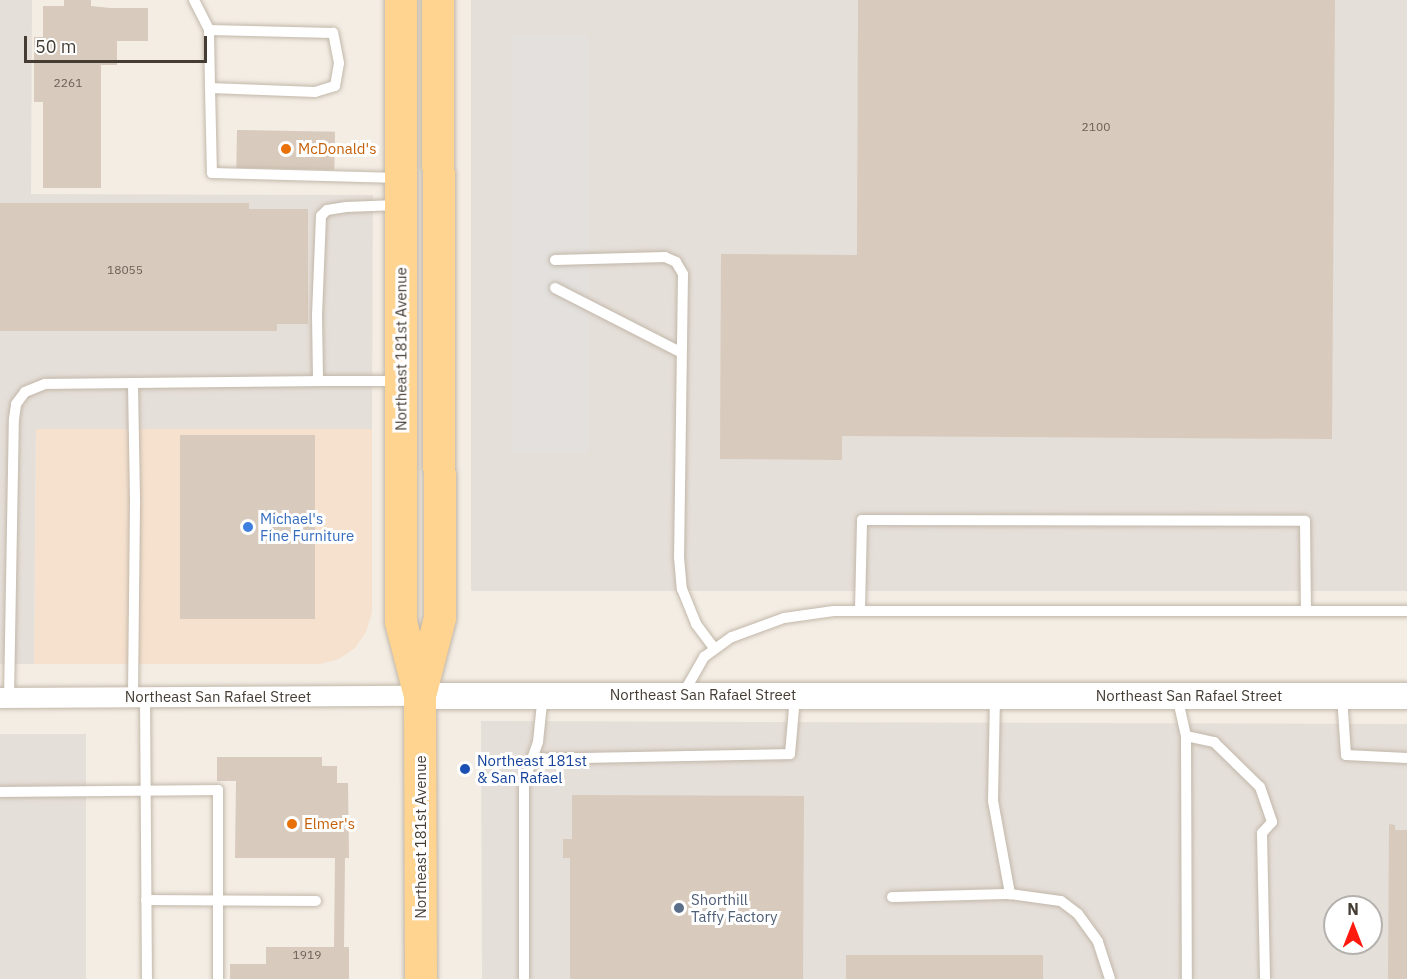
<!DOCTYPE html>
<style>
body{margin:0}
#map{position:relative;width:1407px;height:979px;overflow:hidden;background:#f3ede4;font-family:"IBM Plex Sans",sans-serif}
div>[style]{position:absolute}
.commercial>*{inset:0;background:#f6e1ce}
.industrial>*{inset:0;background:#e5dfd9;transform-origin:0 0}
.parking>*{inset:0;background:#e3e0dd;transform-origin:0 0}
.building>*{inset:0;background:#d8cabc;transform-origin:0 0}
.roads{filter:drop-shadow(0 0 2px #c2b7a9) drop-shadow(0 0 2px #c2b7a9)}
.service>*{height:10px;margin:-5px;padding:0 5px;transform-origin:5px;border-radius:5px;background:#fff}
.minor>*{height:20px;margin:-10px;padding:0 10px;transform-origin:10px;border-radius:10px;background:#fff}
.tertiary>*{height:26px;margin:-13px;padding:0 13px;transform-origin:13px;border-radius:13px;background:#fff}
.primary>*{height:32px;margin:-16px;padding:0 16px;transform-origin:16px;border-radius:16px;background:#ffd491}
.dots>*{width:16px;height:16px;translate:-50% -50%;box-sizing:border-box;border:3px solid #fff;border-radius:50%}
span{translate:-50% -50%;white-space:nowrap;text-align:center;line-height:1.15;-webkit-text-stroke:6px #fff;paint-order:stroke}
.number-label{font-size:12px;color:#6a6056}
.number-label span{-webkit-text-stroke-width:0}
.food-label{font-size:15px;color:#c56008}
.left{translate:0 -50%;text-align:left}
.street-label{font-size:15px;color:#453d34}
.shop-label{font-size:15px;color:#366cbe}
.transit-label{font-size:15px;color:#164399}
.service-label{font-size:15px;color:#4e5e75}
.north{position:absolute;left:1323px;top:895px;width:60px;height:60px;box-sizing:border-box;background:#fff;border:2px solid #b5b1ae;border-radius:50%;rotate:0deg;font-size:16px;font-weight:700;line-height:24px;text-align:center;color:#453d34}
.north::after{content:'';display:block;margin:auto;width:21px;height:27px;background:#ff1a0f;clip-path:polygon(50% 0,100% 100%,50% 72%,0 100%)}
.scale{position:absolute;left:24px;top:36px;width:183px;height:27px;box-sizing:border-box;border:3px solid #453d34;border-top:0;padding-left:8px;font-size:18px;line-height:21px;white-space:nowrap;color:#453d34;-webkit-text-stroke:4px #fff;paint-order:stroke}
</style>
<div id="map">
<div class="commercial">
<i style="clip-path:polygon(36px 429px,372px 429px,372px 612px,366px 632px,355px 648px,339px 659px,320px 664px,34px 664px)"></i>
</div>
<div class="industrial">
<i style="clip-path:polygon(0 0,32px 0,31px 194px,373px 195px,372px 429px,36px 429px,34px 664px,0 664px)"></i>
<i style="left:471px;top:0;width:936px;height:591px"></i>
<i style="clip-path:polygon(evenodd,481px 721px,1407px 724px,1407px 979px,482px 979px,481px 721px,1335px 907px,1371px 907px,1371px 943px,1335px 943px,1335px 907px)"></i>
<i style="left:0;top:734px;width:86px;height:245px"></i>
</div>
<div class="parking">
<i style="left:512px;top:35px;width:76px;height:418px"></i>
</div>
<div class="building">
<i style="clip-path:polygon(64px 0,91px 0,91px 6px,110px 8px,148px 8px,148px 41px,117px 41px,117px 65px,101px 65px,101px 188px,43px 188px,43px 102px,34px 102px,34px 37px,43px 37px,43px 6px,64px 6px)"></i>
<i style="clip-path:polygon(858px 0,1335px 0,1332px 439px,842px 436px,842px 460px,720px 459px,721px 254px,857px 255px)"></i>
<i style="left:237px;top:130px;width:98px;height:38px;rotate:1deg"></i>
<i style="clip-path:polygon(0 203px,249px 203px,249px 209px,308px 209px,308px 324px,277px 324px,277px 331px,0 331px)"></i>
<i style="left:180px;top:435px;width:135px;height:184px"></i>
<i style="clip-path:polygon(217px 757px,322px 757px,322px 766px,337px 766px,337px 783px,348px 783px,349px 858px,345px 858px,344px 947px,349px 947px,349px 979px,230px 979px,230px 964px,266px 964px,266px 947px,334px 947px,335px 858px,235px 858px,236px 781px,217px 781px)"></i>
<i style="clip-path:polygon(572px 795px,804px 796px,803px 979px,570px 979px,570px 858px,563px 858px,563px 839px,572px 839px)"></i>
<i style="clip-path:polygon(1389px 824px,1395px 825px,1395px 830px,1407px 830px,1407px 979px,1388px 979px)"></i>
<i style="left:846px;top:955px;width:197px;height:24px"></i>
</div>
<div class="roads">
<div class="service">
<i style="left:194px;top:0;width:34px;rotate:63deg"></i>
<i style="left:209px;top:30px;width:58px;rotate:89deg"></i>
<i style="left:210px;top:88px;width:105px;rotate:2.2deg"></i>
<i style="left:315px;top:92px;width:21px;rotate:-17deg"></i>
<i style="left:335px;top:86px;width:23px;rotate:-80deg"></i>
<i style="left:339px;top:63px;width:31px;rotate:-101deg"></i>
<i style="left:333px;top:33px;width:124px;rotate:-178.6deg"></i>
<i style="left:210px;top:88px;width:85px;rotate:88.7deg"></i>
<i style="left:212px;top:173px;width:188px;rotate:1.5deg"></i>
<i style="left:397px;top:205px;width:51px;rotate:177.8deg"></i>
<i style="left:346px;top:207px;width:19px;rotate:171deg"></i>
<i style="left:327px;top:210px;width:8px;rotate:135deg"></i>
<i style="left:321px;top:216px;width:99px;rotate:92.3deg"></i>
<i style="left:317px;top:315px;width:66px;rotate:89.1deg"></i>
<i style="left:318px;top:381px;width:80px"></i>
<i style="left:555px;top:260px;width:110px;rotate:-1.6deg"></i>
<i style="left:665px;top:257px;width:12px;rotate:24deg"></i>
<i style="left:676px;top:262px;width:14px;rotate:60deg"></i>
<i style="left:683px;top:274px;width:283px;rotate:90.8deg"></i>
<i style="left:679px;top:557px;width:32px;rotate:85deg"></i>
<i style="left:682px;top:589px;width:38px;rotate:68deg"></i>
<i style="left:696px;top:624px;width:30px;rotate:53deg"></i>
<i style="left:555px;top:288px;width:140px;rotate:27.1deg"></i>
<i style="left:133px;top:384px;width:120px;rotate:89deg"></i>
<i style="left:135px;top:504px;width:193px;rotate:90.6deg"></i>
<i style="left:860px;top:610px;width:90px;rotate:-88.7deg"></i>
<i style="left:862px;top:520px;width:443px;rotate:0.1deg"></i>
<i style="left:1305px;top:521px;width:90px;rotate:89.4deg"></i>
<i style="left:683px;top:694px;width:43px;rotate:-60.4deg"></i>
<i style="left:704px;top:657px;width:34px;rotate:-36deg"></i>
<i style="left:732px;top:637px;width:55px;rotate:-20.1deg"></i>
<i style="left:784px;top:618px;width:50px;rotate:-8deg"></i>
<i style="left:834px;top:611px;width:573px"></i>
<i style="left:995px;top:696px;width:105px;rotate:91.1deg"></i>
<i style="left:993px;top:801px;width:95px;rotate:79.6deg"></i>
<i style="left:1010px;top:894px;width:51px;rotate:7.8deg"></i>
<i style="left:1061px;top:901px;width:21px;rotate:37deg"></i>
<i style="left:1078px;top:914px;width:34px;rotate:54deg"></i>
<i style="left:1098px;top:942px;width:39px;rotate:72deg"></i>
<i style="left:1177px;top:696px;width:41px;rotate:77.3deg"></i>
<i style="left:1186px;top:736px;width:243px;rotate:89.8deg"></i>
<i style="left:1342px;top:696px;width:59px;rotate:86.1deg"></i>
<i style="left:1346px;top:755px;width:61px;rotate:2.8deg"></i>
<i style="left:145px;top:697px;width:282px;rotate:89.6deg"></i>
<i style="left:9px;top:698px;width:279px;rotate:-89deg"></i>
<i style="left:14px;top:419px;width:15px;rotate:-82deg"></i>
<i style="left:16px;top:404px;width:15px;rotate:-53deg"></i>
<i style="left:25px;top:392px;width:22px;rotate:-22deg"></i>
<i style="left:45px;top:384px;width:273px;rotate:-0.6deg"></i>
<i style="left:1186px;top:736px;width:29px;rotate:12deg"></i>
<i style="left:1214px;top:742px;width:64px;rotate:44.4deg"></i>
<i style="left:1260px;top:787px;width:37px;rotate:71deg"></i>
<i style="left:1272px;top:822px;width:15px;rotate:132deg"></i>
<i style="left:1262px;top:833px;width:146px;rotate:88.8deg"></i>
<i style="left:533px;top:759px;width:257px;rotate:-1.1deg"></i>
<i style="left:790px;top:754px;width:57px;rotate:-85deg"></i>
<i style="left:0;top:792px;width:218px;rotate:-0.5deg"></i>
<i style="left:218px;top:790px;width:189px;rotate:90deg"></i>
<i style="left:892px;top:897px;width:118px;rotate:-1.5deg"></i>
<i style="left:146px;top:900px;width:170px;rotate:0.3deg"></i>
<i style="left:524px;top:979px;width:197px;rotate:-90deg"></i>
<i style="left:524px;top:782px;width:42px;rotate:-70.7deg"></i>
<i style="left:538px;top:742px;width:48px;rotate:-84.1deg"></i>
</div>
<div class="minor">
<i style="left:0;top:698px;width:420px;rotate:-0.3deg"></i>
</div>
<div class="tertiary">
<i style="left:420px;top:696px;width:987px"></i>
</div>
<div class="primary">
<i style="left:401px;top:0;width:622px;rotate:90deg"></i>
<i style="left:401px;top:622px;width:76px;rotate:75.6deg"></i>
<i style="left:420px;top:696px;width:283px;rotate:89.8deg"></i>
<i style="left:421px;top:692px;width:76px;rotate:-75.6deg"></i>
<i style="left:440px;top:618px;width:618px;rotate:-90.19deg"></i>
</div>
</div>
<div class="dots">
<i style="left:286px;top:149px;background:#e8710a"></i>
<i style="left:248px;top:527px;background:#3f7fe0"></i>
<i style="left:465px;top:769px;background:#1a4fb4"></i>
<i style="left:292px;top:824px;background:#e8710a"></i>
<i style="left:679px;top:908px;background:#5c6f8a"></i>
</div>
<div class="number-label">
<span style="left:68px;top:83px">2261</span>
<span style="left:1096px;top:127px">2100</span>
<span style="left:125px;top:270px">18055</span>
<span style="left:307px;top:955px">1919</span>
</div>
<div class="food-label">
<span class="left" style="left:298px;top:149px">McDonald's</span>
<span class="left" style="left:304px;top:824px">Elmer's</span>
</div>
<div class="street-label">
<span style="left:401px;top:349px;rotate:-90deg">Northeast 181st Avenue</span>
<span style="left:703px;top:695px">Northeast San Rafael Street</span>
<span style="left:1189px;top:696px">Northeast San Rafael Street</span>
<span style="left:218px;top:697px">Northeast San Rafael Street</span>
<span style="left:421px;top:837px;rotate:-90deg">Northeast 181st Avenue</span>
</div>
<div class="shop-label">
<span class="left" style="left:260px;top:527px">Michael's<br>Fine Furniture</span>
</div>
<div class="transit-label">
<span class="left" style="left:477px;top:769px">Northeast 181st<br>&amp; San Rafael</span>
</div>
<div class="service-label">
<span class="left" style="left:691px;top:908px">Shorthill<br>Taffy Factory</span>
</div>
<div class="north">N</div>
<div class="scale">50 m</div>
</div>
